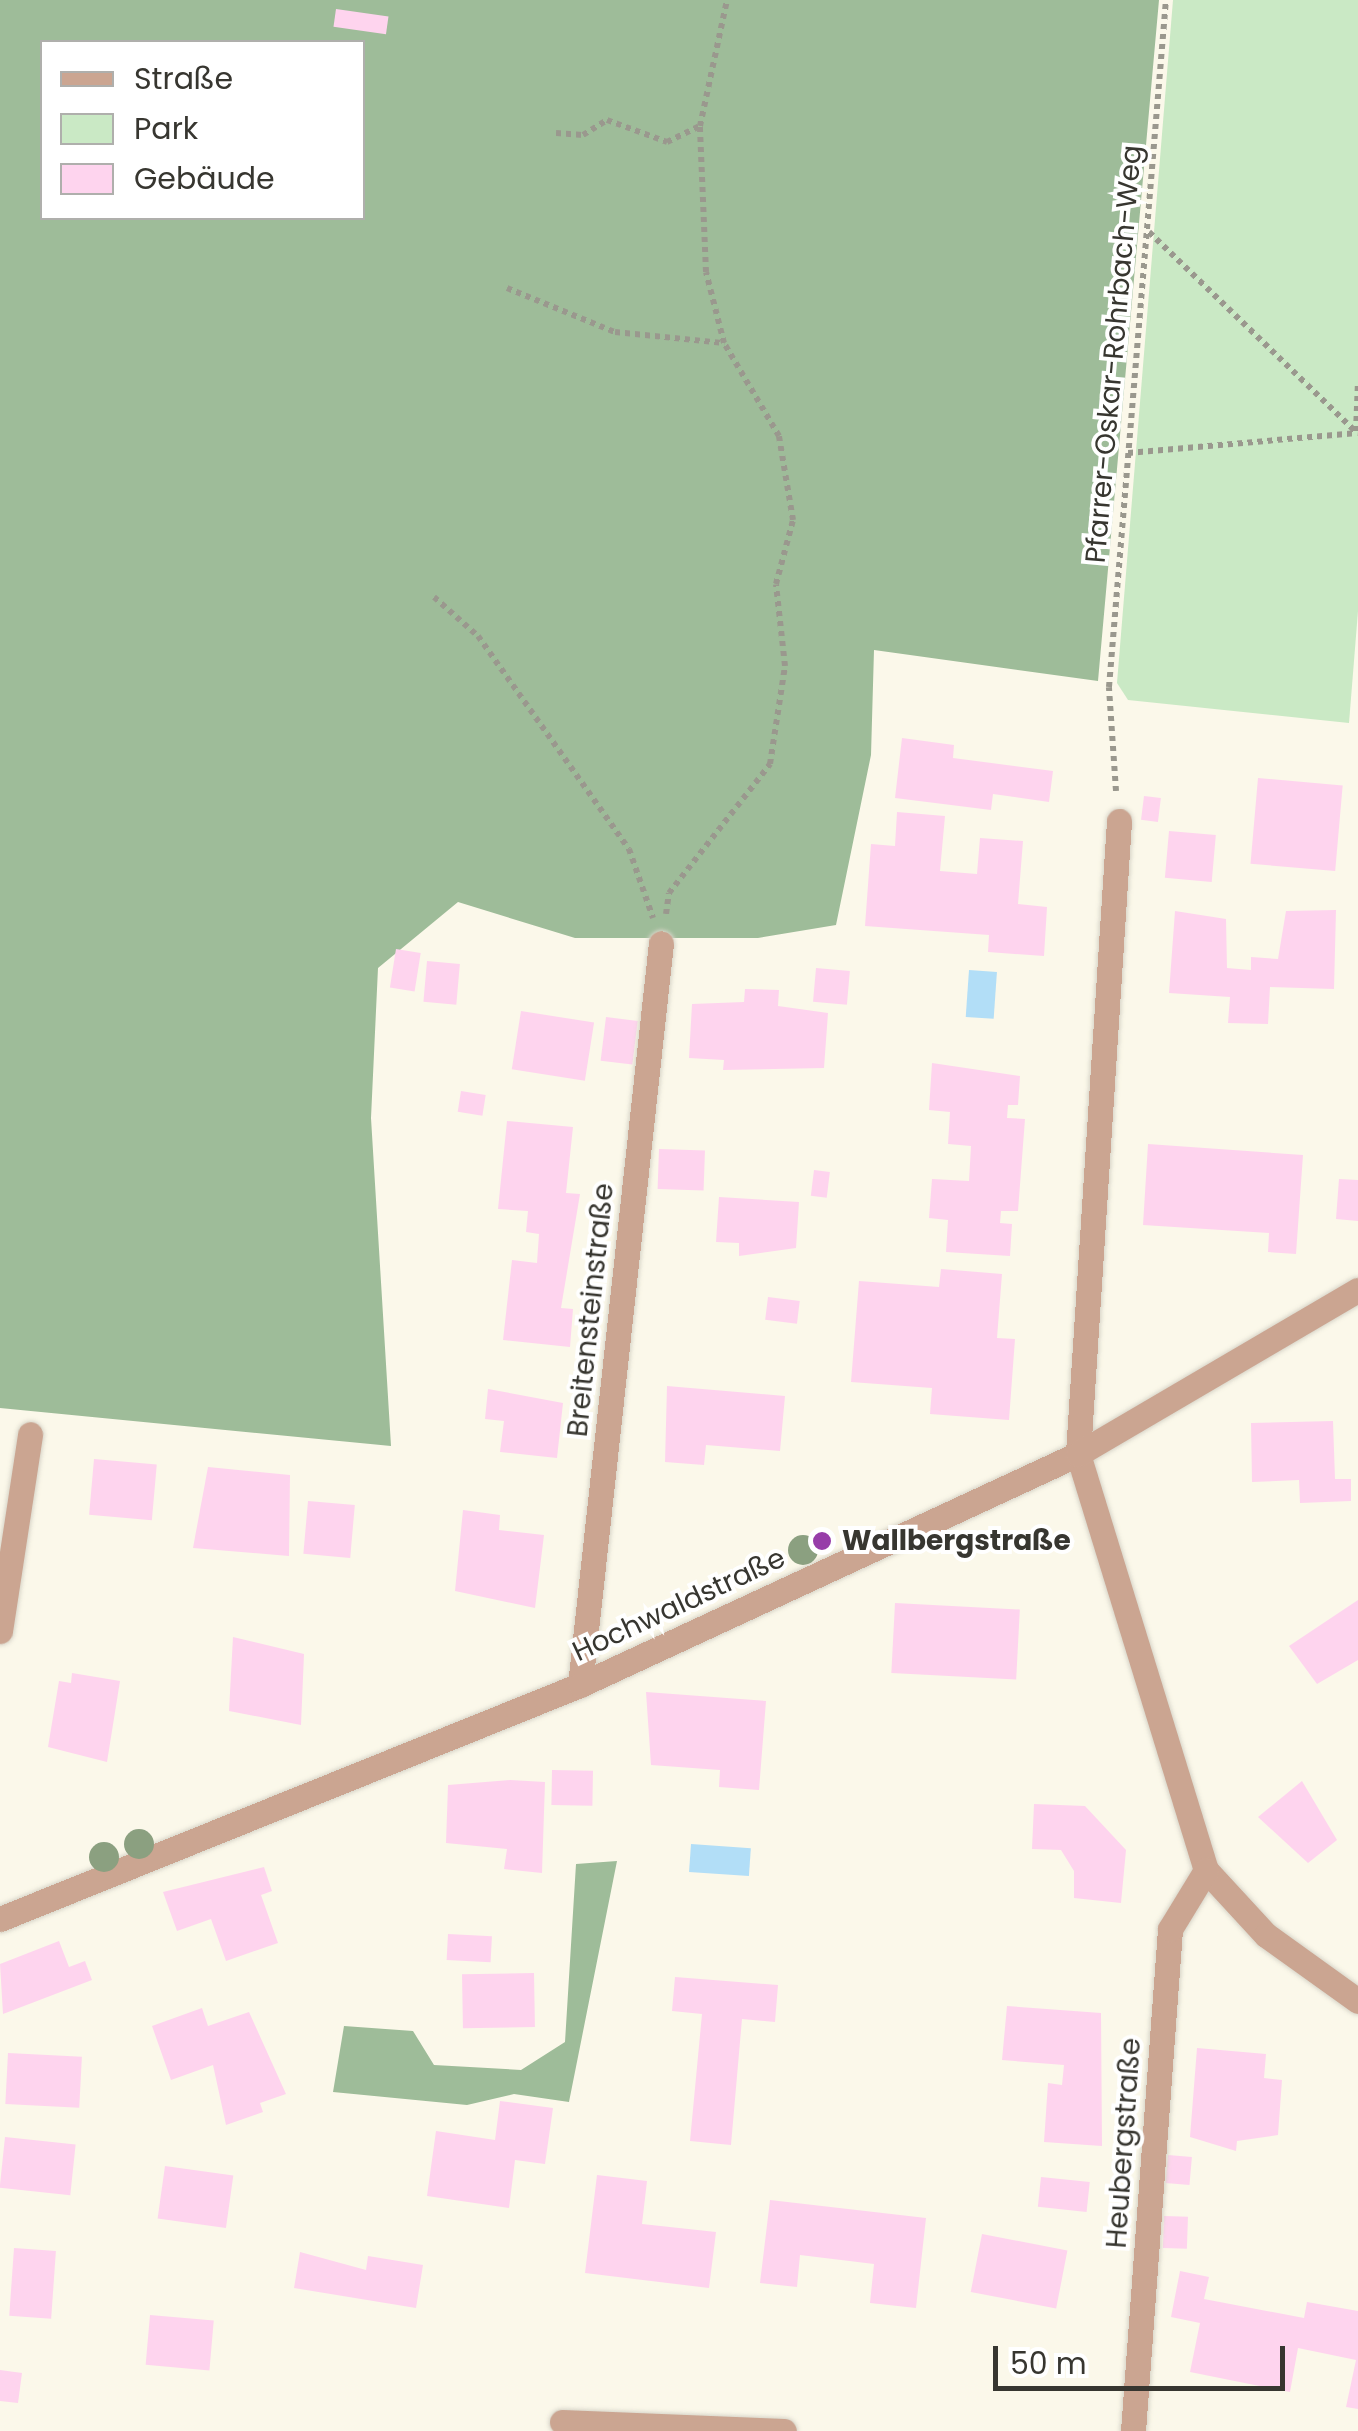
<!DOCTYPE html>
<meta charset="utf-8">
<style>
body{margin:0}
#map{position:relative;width:1358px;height:2431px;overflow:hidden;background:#fbf8ea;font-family:Poppins,sans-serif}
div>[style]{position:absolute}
.green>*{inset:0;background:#cae9c5}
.forest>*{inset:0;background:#9ebc99}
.water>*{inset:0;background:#b2def7;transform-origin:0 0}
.building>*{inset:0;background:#fed4ee;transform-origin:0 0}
.path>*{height:6px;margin-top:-3px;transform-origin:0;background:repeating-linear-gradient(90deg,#9a988e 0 5px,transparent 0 10px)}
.roads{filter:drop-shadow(0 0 2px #d8d5c9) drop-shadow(0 0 2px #d8d5c9)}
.street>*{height:25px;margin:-12.5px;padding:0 12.5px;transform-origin:12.5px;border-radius:12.5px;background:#cba591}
.trees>*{width:30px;height:30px;margin:-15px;border-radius:50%;background:#8ba080}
.dots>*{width:28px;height:28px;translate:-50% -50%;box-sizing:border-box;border:5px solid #fff;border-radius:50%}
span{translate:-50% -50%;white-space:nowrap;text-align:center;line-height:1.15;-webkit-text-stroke:8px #fff;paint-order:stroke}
.street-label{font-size:28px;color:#373630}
.poi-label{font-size:28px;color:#373630;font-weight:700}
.left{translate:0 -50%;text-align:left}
.legend{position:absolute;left:40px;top:40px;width:325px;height:180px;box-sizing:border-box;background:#fff;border:2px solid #afafac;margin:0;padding:12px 18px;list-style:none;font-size:30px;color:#373630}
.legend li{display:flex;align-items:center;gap:20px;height:50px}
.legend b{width:50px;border:2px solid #afafac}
.scale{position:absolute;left:993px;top:2346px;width:292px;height:45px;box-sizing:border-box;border:5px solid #373630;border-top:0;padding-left:12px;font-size:30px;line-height:35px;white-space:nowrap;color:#373630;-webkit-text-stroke:8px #fff;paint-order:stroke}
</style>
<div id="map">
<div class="green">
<i style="clip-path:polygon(1173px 0,1358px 0,1358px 611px,1349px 723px,1128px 700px,1117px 683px)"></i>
</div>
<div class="forest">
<i style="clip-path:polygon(evenodd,0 0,1159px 0,1098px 681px,874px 650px,871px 755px,836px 925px,758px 938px,575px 938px,458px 902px,378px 968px,371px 1118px,391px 1446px,0 1408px,0 0,42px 42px,362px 42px,362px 218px,42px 218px,42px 42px)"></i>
<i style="clip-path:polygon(617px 1861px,569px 2102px,514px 2094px,467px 2105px,333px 2092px,344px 2026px,413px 2031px,434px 2065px,521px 2070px,565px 2042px,576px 1864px)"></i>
</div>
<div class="water">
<i style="left:969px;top:970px;width:28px;height:47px;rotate:4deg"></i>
<i style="left:691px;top:1844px;width:60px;height:28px;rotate:4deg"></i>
</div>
<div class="building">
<i style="left:336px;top:9px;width:53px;height:18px;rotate:8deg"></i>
<i style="clip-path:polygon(902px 738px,954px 745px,953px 758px,1053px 771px,1049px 802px,993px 794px,991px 810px,895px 798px)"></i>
<i style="left:1258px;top:778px;width:85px;height:86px;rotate:5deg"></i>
<i style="left:1144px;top:796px;width:17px;height:24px;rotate:7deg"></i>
<i style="clip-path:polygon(897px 812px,945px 816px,940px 871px,977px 874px,980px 838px,1023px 841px,1018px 904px,1047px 907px,1044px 956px,988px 952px,989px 935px,865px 926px,871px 844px,895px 846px)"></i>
<i style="left:1169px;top:831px;width:47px;height:47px;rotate:5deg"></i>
<i style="clip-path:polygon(1336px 910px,1334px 989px,1270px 987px,1268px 1024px,1228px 1023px,1230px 997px,1169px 993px,1175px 911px,1226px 919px,1227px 968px,1251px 970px,1251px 957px,1278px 959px,1286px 911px)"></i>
<i style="left:396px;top:949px;width:25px;height:39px;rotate:9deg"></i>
<i style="left:427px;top:961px;width:33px;height:41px;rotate:5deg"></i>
<i style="left:816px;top:968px;width:34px;height:34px;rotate:5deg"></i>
<i style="clip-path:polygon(745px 989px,779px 990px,778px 1006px,828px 1013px,824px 1068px,723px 1070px,724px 1060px,689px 1058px,692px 1004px,744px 1002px)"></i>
<i style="left:521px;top:1011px;width:74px;height:59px;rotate:9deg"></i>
<i style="left:606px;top:1017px;width:32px;height:44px;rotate:7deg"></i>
<i style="clip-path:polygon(932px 1063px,1020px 1076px,1018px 1105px,1008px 1105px,1007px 1118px,1025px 1119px,1018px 1211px,1001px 1211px,1000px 1223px,1012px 1224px,1010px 1256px,946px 1252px,948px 1220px,929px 1218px,932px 1179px,969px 1181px,971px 1146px,948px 1144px,950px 1112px,929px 1110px)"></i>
<i style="left:461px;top:1091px;width:25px;height:21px;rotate:9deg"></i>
<i style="clip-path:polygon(507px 1121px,573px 1127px,566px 1193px,580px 1194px,561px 1308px,573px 1309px,570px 1347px,503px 1340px,512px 1260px,537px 1263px,539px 1234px,526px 1232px,528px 1211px,498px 1209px)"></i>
<i style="clip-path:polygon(1148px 1144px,1303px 1155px,1296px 1254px,1268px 1252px,1269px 1233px,1143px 1225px)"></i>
<i style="left:659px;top:1149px;width:46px;height:40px;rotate:2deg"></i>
<i style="left:814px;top:1170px;width:16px;height:26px;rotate:7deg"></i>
<i style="clip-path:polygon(1339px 1179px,1358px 1180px,1358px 1221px,1336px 1219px)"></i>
<i style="clip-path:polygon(719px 1197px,799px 1202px,796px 1248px,739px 1256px,739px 1243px,716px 1242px)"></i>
<i style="clip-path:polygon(941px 1269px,1002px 1274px,997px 1338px,1015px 1339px,1009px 1420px,930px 1414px,932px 1388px,851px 1382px,859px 1281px,939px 1287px)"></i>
<i style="left:768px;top:1297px;width:32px;height:23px;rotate:7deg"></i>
<i style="clip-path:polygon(667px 1386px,785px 1396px,780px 1451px,706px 1445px,704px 1465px,665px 1462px)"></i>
<i style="clip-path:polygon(488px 1389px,563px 1403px,557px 1458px,500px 1452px,504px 1421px,485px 1419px)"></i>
<i style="clip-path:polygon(1333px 1421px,1335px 1479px,1351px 1479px,1351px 1501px,1300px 1503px,1299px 1480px,1252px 1482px,1251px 1423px)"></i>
<i style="left:94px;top:1459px;width:63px;height:56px;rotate:5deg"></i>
<i style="clip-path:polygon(208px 1467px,290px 1475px,289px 1556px,193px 1548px)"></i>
<i style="left:308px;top:1501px;width:47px;height:53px;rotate:5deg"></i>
<i style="clip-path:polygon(463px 1510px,500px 1515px,499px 1530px,544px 1535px,535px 1608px,455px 1591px)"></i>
<i style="clip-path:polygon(1358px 1600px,1358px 1660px,1317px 1684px,1289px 1646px)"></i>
<i style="left:895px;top:1603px;width:125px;height:70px;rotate:3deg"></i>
<i style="clip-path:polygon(233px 1637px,304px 1654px,301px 1725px,229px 1711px)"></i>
<i style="clip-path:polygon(72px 1673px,120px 1681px,107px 1762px,48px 1747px,59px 1681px,71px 1683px)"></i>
<i style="clip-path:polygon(646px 1692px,766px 1701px,759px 1790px,719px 1787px,720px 1770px,651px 1765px)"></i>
<i style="left:552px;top:1770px;width:41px;height:35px;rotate:1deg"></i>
<i style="clip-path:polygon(510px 1780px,545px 1782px,542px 1873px,504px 1869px,507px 1849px,446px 1843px,448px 1785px)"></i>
<i style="clip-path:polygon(1302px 1781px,1337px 1840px,1308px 1863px,1258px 1817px)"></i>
<i style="clip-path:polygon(1034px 1804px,1085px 1806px,1126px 1850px,1121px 1903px,1074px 1898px,1074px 1871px,1061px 1850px,1032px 1849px)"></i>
<i style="clip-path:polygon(264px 1867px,272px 1891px,261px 1895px,278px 1943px,226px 1961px,211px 1919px,177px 1931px,163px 1892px)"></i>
<i style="left:448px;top:1934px;width:44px;height:26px;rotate:3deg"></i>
<i style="clip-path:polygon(59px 1941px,69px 1967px,85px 1961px,92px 1980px,3px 2014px,0 1964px)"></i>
<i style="left:534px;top:1973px;width:54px;height:72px;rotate:89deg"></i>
<i style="clip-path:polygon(675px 1977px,778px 1985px,775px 2022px,742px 2019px,731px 2145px,690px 2141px,702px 2014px,672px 2011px)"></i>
<i style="clip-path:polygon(1007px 2006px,1101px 2013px,1102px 2146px,1044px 2142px,1048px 2083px,1062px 2085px,1064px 2065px,1002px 2060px)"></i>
<i style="clip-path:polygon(202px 2008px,208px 2026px,249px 2012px,286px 2094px,260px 2103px,263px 2112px,226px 2125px,213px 2065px,171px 2080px,152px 2026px)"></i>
<i style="clip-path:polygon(1197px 2048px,1266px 2054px,1264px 2078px,1282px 2080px,1278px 2135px,1237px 2141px,1236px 2151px,1190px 2137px)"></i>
<i style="left:8px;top:2053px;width:74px;height:51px;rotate:3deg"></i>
<i style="clip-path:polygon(500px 2101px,553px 2108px,545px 2164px,515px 2160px,509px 2208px,427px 2196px,436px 2131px,495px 2140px)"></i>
<i style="left:5px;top:2137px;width:71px;height:51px;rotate:6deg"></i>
<i style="left:1168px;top:2155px;width:24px;height:28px;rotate:5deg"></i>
<i style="left:165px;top:2166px;width:69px;height:53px;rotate:8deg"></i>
<i style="clip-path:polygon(597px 2175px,647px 2181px,642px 2224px,716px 2232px,709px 2288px,585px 2273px)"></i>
<i style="left:1041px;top:2177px;width:49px;height:30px;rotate:6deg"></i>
<i style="clip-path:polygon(770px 2200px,926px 2218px,916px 2308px,870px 2303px,874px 2264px,800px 2255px,797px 2287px,760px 2283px)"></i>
<i style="left:1164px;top:2216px;width:24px;height:32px;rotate:2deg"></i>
<i style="left:982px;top:2234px;width:87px;height:59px;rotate:11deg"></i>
<i style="left:14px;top:2248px;width:42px;height:68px;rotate:4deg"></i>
<i style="clip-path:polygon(300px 2252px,366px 2270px,368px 2256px,423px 2265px,416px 2308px,294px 2288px)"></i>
<i style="clip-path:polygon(1180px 2271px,1209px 2277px,1204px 2299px,1304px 2318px,1307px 2302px,1358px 2311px,1358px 2409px,1346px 2407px,1356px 2360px,1298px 2348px,1290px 2392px,1190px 2372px,1200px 2323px,1171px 2317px)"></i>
<i style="left:150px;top:2315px;width:64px;height:50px;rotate:5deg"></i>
<i style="clip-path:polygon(0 2370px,22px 2373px,18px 2403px,0 2401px)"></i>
</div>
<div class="path">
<i style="left:556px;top:133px;width:27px;rotate:4deg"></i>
<i style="left:583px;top:135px;width:28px;rotate:-32deg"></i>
<i style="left:607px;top:120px;width:64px;rotate:20.1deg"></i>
<i style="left:667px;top:142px;width:37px;rotate:-26deg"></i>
<i style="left:1149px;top:232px;width:288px;rotate:44deg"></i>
<i style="left:507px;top:288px;width:117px;rotate:22.2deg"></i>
<i style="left:615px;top:332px;width:110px;rotate:5.8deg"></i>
<i style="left:1356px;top:431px;width:50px;rotate:-87.7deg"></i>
<i style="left:1128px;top:453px;width:230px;rotate:-5deg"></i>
<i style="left:434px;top:597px;width:59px;rotate:41.6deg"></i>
<i style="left:478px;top:636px;width:261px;rotate:54.7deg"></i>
<i style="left:629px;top:849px;width:73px;rotate:70.8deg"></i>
<i style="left:1116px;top:791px;width:104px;rotate:-93.9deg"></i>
<i style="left:1109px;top:687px;width:689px;rotate:-85.26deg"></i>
<i style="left:666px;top:914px;width:21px;rotate:-82deg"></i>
<i style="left:669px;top:893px;width:164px;rotate:-51.9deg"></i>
<i style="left:770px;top:764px;width:99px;rotate:-81.3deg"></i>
<i style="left:785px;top:666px;width:82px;rotate:-96.3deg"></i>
<i style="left:776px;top:584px;width:66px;rotate:-75.1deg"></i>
<i style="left:793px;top:520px;width:85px;rotate:-99.5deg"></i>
<i style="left:779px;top:436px;width:108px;rotate:-120.6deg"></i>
<i style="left:724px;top:343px;width:73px;rotate:-104.2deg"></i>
<i style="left:706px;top:272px;width:146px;rotate:-92.4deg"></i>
<i style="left:700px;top:126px;width:129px;rotate:-77.9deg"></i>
</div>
<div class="roads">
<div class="street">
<i style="left:1119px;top:821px;width:634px;rotate:93.71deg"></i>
<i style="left:1078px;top:1454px;width:435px;rotate:72.9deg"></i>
<i style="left:1206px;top:1870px;width:88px;rotate:47.3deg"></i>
<i style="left:1266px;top:1935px;width:113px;rotate:35.7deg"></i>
<i style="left:0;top:1631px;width:199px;rotate:-81.3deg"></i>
<i style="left:580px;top:1685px;width:746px;rotate:-83.77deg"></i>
<i style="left:0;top:1919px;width:625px;rotate:-21.97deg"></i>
<i style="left:580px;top:1685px;width:549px;rotate:-24.88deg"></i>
<i style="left:1078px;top:1454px;width:324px;rotate:-30.4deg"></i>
<i style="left:562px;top:2422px;width:222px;rotate:2.3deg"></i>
<i style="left:1133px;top:2431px;width:503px;rotate:-85.78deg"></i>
<i style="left:1170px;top:1929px;width:69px;rotate:-58.6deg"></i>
</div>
</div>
<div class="trees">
<i style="left:803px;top:1550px"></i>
<i style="left:139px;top:1844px"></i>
<i style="left:104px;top:1857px"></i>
</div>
<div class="dots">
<i style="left:822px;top:1541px;background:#973da8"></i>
</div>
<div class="street-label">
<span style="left:1114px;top:354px;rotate:-85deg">Pfarrer-Oskar-Rohrbach-Weg</span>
<span style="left:591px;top:1310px;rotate:-84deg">Breitensteinstraße</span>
<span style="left:679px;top:1605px;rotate:-25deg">Hochwaldstraße</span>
<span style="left:1124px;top:2143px;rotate:-86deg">Heubergstraße</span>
</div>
<div class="poi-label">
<span class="left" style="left:842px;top:1541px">Wallbergstraße</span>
</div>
<ul class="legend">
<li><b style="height:12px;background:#cba591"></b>Straße</li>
<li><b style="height:28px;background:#cae9c5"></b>Park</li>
<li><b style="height:28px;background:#fed4ee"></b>Gebäude</li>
</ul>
<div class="scale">50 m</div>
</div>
